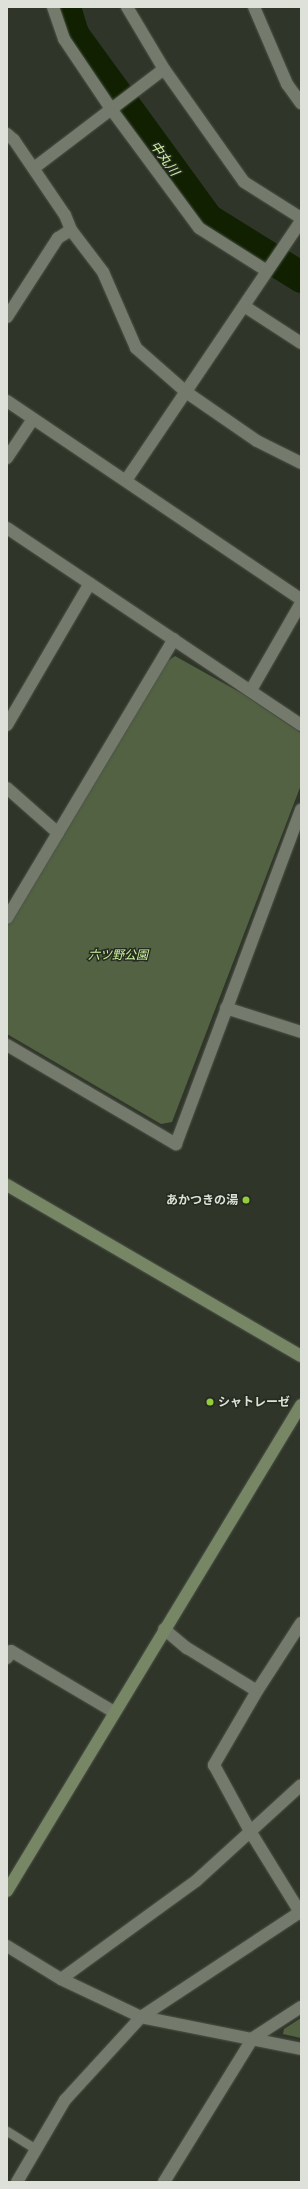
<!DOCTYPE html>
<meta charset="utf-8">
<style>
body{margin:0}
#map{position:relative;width:308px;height:2189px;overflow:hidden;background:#2f3528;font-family:"IBM Plex Serif","Noto Sans JP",serif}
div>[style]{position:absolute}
.green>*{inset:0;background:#536242}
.river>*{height:31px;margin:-15.5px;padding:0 15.5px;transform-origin:15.5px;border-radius:15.5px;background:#112000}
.roads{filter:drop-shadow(0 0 1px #4e5349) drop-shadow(0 0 1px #4e5349)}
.lane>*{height:9px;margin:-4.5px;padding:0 4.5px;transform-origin:4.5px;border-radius:4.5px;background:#747b6d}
.street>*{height:12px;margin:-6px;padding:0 6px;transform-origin:6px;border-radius:6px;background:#747b6d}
.secondary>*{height:12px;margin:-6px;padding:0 6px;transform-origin:6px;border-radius:6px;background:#778765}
.dots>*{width:11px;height:11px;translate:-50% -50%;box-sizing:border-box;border:2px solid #252b1f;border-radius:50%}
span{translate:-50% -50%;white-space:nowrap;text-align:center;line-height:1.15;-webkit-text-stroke:3px #252b1f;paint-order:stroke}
.park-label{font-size:12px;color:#cdf3a2;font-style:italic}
.poi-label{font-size:12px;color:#dde1d9;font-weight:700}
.right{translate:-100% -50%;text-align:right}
.left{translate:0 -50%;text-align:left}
.water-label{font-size:13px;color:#ccf1a1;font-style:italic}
.frame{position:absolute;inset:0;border:8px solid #dde1d9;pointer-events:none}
</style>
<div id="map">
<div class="green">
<i style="clip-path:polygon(175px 656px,243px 694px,301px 733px,301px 785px,172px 1122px,161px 1124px,7px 1034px,7px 927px,162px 665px)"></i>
<i style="clip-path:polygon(301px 2018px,301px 2038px,283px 2034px,284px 2029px)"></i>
</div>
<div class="river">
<i style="left:65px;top:7px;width:28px;rotate:73deg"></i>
<i style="left:73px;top:34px;width:229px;rotate:53.9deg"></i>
<i style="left:208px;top:219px;width:110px;rotate:31.9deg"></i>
</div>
<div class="roads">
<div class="lane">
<i style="left:7px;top:2131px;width:34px;rotate:32deg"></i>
</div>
<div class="street">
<i style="left:53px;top:7px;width:34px;rotate:71deg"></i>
<i style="left:64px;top:39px;width:84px;rotate:56.1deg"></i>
<i style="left:111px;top:109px;width:148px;rotate:53.5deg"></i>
<i style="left:199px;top:228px;width:80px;rotate:32.3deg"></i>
<i style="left:127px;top:7px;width:72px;rotate:59.2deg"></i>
<i style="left:164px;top:69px;width:138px;rotate:54.7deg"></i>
<i style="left:244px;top:182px;width:67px;rotate:32.3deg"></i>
<i style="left:254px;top:7px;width:84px;rotate:66.8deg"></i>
<i style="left:287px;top:84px;width:24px;rotate:54deg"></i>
<i style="left:7px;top:134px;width:9px;rotate:41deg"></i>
<i style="left:14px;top:140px;width:91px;rotate:55.8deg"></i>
<i style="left:65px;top:215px;width:16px;rotate:68deg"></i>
<i style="left:71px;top:230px;width:53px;rotate:52.7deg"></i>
<i style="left:103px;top:272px;width:83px;rotate:66.5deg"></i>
<i style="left:136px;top:348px;width:67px;rotate:41.3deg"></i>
<i style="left:186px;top:392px;width:86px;rotate:34.6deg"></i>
<i style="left:257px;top:441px;width:49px;rotate:26.6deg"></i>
<i style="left:34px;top:168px;width:163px;rotate:-37.3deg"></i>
<i style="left:244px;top:306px;width:68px;rotate:33deg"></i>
<i style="left:7px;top:317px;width:94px;rotate:-57.2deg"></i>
<i style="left:58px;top:238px;width:15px;rotate:-32deg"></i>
<i style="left:7px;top:401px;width:354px;rotate:34deg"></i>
<i style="left:7px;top:458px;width:47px;rotate:-56.3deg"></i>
<i style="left:127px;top:479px;width:311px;rotate:-56deg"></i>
<i style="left:7px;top:528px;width:354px;rotate:33.8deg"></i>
<i style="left:251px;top:690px;width:100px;rotate:-60.1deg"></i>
<i style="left:7px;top:725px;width:164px;rotate:-59.7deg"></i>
<i style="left:7px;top:788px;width:68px;rotate:41.4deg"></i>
<i style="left:7px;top:918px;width:325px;rotate:-59.1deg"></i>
<i style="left:226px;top:1008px;width:79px;rotate:17.7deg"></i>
<i style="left:7px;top:1045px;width:196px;rotate:30.4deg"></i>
<i style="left:176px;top:1144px;width:357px;rotate:-69.5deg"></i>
<i style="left:164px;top:1629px;width:30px;rotate:40deg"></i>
<i style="left:187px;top:1648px;width:82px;rotate:31.6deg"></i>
<i style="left:257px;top:1691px;width:86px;rotate:120.2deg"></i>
<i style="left:214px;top:1765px;width:75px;rotate:61.4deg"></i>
<i style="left:250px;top:1831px;width:97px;rotate:58.4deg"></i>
<i style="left:7px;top:1658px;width:8px;rotate:-60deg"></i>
<i style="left:11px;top:1651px;width:120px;rotate:30.6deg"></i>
<i style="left:257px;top:1691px;width:81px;rotate:-57.1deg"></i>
<i style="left:7px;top:1946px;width:63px;rotate:31.4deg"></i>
<i style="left:61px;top:1979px;width:89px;rotate:25.4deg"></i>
<i style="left:141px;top:2017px;width:163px;rotate:11.3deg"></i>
<i style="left:61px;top:1979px;width:167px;rotate:-36deg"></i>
<i style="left:196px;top:1881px;width:142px;rotate:-42.4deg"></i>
<i style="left:17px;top:2182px;width:95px;rotate:-59.7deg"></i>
<i style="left:65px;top:2100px;width:113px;rotate:-47.5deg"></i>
<i style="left:141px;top:2017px;width:191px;rotate:-33.4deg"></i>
<i style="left:164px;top:2182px;width:169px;rotate:-58.3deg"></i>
<i style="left:253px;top:2038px;width:57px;rotate:-32.9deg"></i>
</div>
<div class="secondary">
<i style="left:7px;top:1185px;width:340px;rotate:30.2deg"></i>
<i style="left:7px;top:1891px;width:568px;rotate:-58.83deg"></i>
</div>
</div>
<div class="dots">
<i style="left:246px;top:1200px;background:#93cc3d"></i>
<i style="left:210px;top:1402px;background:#93cc3d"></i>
</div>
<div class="park-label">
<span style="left:118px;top:955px">六ツ野公園</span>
</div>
<div class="poi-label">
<span class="right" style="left:238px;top:1200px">あかつきの湯</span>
<span class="left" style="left:218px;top:1402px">シャトレーゼ</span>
</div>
<div class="water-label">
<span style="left:164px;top:159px;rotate:54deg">中丸川</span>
</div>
<div class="frame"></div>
</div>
